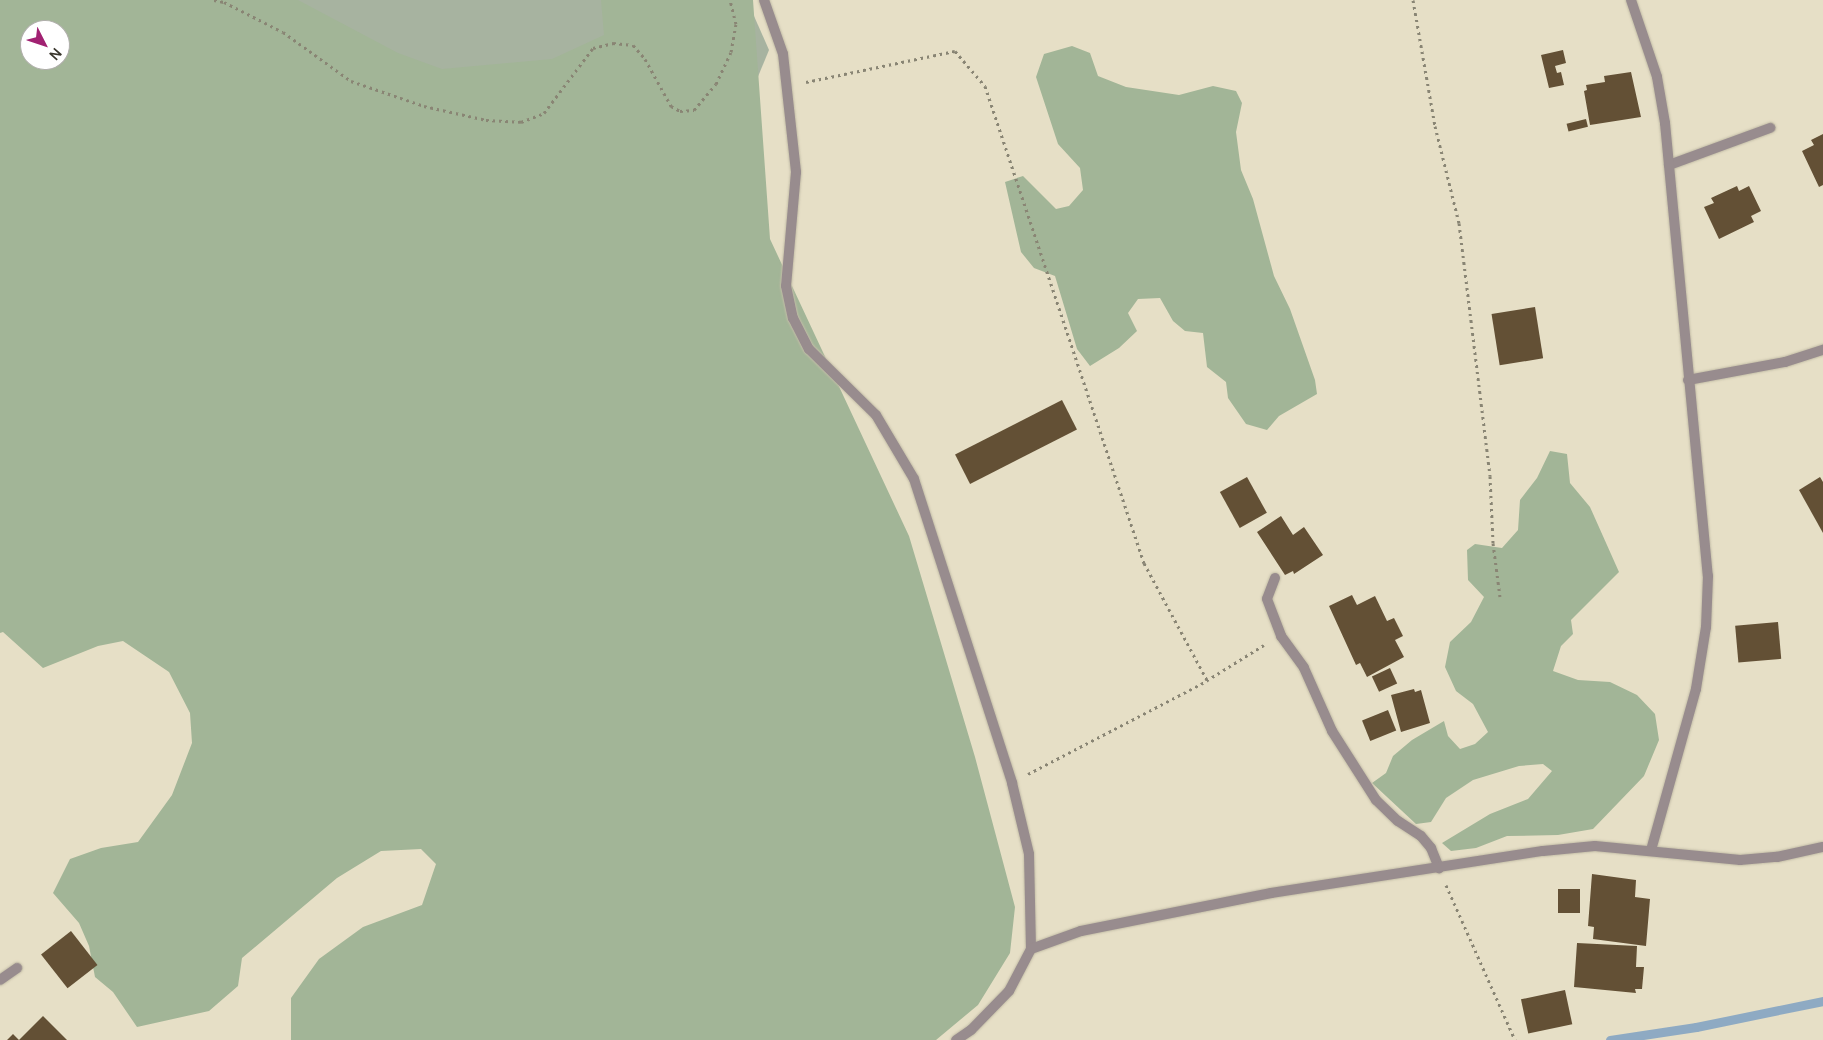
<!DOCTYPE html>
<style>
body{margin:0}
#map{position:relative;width:1823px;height:1040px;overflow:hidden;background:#e6dfc6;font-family:Manrope,sans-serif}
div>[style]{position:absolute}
.green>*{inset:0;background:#a7b3a0}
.forest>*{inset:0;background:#a2b597}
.stream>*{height:9px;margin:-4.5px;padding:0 4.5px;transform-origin:4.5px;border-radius:4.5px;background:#8eaac3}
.building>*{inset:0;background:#635035;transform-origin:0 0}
.path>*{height:3px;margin-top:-1.5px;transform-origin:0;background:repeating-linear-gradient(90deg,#898574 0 2.5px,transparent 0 6.5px)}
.roads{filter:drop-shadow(0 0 1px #c3bda7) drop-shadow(0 0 1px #c3bda7)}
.lane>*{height:10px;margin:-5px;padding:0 5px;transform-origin:5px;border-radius:5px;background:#988c8e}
.street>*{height:10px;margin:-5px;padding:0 5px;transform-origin:5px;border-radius:5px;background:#988c8e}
span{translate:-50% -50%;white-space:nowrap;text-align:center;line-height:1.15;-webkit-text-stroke:5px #fff;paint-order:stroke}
.north{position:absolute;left:20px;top:20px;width:50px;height:50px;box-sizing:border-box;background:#fff;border:1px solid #b0afab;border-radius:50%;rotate:131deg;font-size:14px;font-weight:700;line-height:20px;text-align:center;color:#39362c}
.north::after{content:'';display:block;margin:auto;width:18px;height:22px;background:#a12172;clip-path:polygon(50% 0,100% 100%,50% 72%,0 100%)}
</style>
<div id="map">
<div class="green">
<i style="clip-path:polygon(260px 0,747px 0,769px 50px,743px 113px,532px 119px)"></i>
</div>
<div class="forest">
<i style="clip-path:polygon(evenodd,0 0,298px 0,398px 53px,442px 69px,552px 59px,604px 35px,601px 0,753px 0,770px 239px,909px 536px,975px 757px,1015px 907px,1010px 953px,978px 1005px,936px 1040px,291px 1040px,291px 998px,319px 959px,363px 927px,422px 905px,436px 864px,421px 849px,381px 851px,337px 878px,242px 958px,238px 986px,209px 1011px,137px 1027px,113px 992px,95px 977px,89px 946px,79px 923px,53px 893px,70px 859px,101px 848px,138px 842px,172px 795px,192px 743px,190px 713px,169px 672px,123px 641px,98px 646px,43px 668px,3px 632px,0 633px,0 0,30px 30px,60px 30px,60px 60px,30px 60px,30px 30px)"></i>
<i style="clip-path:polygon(1072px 46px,1090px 53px,1098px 76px,1126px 87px,1179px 95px,1213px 86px,1236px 91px,1242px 103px,1236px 132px,1241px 170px,1253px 199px,1274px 276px,1290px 309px,1315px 380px,1317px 394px,1279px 416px,1267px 430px,1246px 424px,1228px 398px,1226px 382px,1207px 367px,1203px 333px,1185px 331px,1173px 321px,1160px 298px,1138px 299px,1128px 313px,1137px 331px,1119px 348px,1090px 366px,1077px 349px,1055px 276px,1034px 268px,1021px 252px,1005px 182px,1023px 176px,1056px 209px,1069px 206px,1083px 190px,1080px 168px,1058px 144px,1036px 77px,1044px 54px)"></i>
<i style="clip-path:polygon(1550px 451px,1567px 454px,1570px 483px,1590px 507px,1619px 572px,1571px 620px,1573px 634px,1561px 646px,1553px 671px,1578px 680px,1610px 682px,1637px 695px,1655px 714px,1659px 740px,1644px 776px,1593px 829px,1558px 835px,1507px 836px,1476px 848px,1451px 851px,1442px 843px,1490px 814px,1528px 799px,1552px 771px,1543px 764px,1519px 766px,1473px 780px,1446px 798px,1431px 822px,1416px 824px,1372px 783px,1386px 773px,1393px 756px,1412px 740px,1444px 721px,1448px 736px,1460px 749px,1475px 744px,1488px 732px,1473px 704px,1456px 691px,1445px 667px,1450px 642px,1471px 622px,1484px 597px,1468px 580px,1467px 550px,1475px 544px,1502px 548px,1518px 530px,1520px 500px,1537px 478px)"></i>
</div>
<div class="stream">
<i style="left:1610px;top:1040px;width:87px;rotate:-8.6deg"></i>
<i style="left:1696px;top:1027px;width:130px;rotate:-11.6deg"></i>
</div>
<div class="building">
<i style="clip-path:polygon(1563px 50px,1566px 63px,1555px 66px,1557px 73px,1561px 72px,1564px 85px,1549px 88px,1541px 55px)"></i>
<i style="clip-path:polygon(1631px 72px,1641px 117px,1590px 125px,1584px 91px,1587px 90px,1586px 85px,1605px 82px,1604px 76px)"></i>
<i style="left:1586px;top:119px;width:8px;height:20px;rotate:76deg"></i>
<i style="clip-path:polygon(1823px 134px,1823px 185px,1819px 187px,1802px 151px,1814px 145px,1811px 140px)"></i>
<i style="clip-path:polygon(1737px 186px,1739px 191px,1749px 186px,1761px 211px,1751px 216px,1754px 222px,1719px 239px,1704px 207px,1714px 203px,1711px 198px)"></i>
<i style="left:1535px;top:307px;width:52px;height:44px;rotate:81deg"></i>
<i style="left:1062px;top:400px;width:33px;height:120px;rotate:63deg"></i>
<i style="left:1247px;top:477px;width:41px;height:31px;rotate:61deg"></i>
<i style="clip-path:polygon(1820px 477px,1823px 482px,1823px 533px,1799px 490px)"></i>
<i style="clip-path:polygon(1281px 516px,1293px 535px,1304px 527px,1323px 555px,1294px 574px,1293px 571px,1285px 575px,1257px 532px)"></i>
<i style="clip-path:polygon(1352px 595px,1357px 605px,1375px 596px,1387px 621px,1394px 618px,1403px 636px,1395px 640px,1404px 657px,1367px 677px,1360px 663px,1356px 665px,1329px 606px)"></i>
<i style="left:1778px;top:622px;width:37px;height:43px;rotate:85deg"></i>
<i style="left:1390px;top:668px;width:17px;height:20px;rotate:65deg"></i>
<i style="clip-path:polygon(1414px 689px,1415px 692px,1421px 690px,1430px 723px,1401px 732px,1391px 695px)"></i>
<i style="left:1388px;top:710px;width:22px;height:28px;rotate:68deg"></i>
<i style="clip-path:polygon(1592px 874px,1636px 880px,1635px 897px,1650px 899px,1646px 946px,1593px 939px,1594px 927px,1588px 926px)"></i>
<i style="left:1580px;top:889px;width:24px;height:22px;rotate:90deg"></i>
<i style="left:71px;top:931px;width:43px;height:38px;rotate:52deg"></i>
<i style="clip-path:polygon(1577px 943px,1637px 946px,1636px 967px,1644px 967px,1642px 989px,1635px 989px,1636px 993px,1574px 987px)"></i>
<i style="left:1565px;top:990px;width:35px;height:45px;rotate:78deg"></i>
<i style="clip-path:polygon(43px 1016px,67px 1040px,7px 1040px,13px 1034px,19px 1040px)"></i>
</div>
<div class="path">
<i style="left:214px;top:0;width:10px;rotate:11deg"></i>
<i style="left:224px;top:2px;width:66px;rotate:27deg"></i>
<i style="left:283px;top:32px;width:84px;rotate:35.8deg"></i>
<i style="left:351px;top:81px;width:77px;rotate:18.9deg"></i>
<i style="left:424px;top:106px;width:64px;rotate:12.7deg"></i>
<i style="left:486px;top:120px;width:35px;rotate:3deg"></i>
<i style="left:521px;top:122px;width:25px;rotate:-21deg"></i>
<i style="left:544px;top:113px;width:81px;rotate:-53deg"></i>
<i style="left:593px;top:48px;width:21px;rotate:-14deg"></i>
<i style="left:613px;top:43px;width:20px;rotate:6deg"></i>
<i style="left:633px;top:45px;width:18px;rotate:49deg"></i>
<i style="left:645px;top:59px;width:54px;rotate:61deg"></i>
<i style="left:671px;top:106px;width:10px;rotate:29deg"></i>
<i style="left:680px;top:111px;width:14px;rotate:-4deg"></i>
<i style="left:694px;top:110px;width:34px;rotate:-50deg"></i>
<i style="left:716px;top:84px;width:35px;rotate:-65deg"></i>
<i style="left:731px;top:52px;width:28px;rotate:-80deg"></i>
<i style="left:736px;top:24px;width:25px;rotate:-104deg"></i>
<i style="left:1413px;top:0;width:128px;rotate:80.1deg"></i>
<i style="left:1435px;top:126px;width:100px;rotate:76.1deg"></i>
<i style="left:1459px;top:223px;width:255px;rotate:83deg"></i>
<i style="left:1490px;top:476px;width:67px;rotate:87.4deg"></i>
<i style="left:1493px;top:543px;width:54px;rotate:82.6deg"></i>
<i style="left:806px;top:82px;width:152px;rotate:-11.8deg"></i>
<i style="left:955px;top:51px;width:46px;rotate:49.4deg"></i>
<i style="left:985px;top:86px;width:503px;rotate:71.57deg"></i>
<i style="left:1144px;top:563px;width:133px;rotate:61.7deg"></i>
<i style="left:1028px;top:774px;width:195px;rotate:-27.5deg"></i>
<i style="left:1201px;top:684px;width:74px;rotate:-31.8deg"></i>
<i style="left:1446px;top:885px;width:170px;rotate:66deg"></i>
</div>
<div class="roads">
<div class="lane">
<i style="left:1669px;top:165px;width:108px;rotate:-20.1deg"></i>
<i style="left:1688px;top:380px;width:99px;rotate:-10.5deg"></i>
<i style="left:1785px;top:362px;width:40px;rotate:-18deg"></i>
<i style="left:1275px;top:578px;width:22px;rotate:111deg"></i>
<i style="left:1267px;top:599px;width:40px;rotate:69deg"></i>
<i style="left:1281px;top:636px;width:39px;rotate:54deg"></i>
<i style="left:1304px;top:668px;width:69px;rotate:66deg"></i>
<i style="left:1332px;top:731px;width:82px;rotate:57.5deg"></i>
<i style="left:1376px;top:800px;width:30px;rotate:44deg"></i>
<i style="left:1398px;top:821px;width:27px;rotate:33deg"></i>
<i style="left:1421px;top:836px;width:16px;rotate:50deg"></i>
<i style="left:1431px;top:848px;width:22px;rotate:68deg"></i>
<i style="left:0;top:980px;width:21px;rotate:-35deg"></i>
</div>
<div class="street">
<i style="left:764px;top:0;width:57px;rotate:70.6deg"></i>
<i style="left:783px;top:54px;width:119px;rotate:83.7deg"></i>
<i style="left:796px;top:172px;width:114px;rotate:95deg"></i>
<i style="left:786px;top:286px;width:33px;rotate:78deg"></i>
<i style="left:793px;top:318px;width:35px;rotate:63deg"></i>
<i style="left:809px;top:349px;width:94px;rotate:44.6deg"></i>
<i style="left:876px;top:415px;width:74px;rotate:59.3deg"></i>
<i style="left:914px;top:479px;width:319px;rotate:72.1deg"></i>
<i style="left:1012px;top:783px;width:73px;rotate:76.5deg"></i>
<i style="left:1029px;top:854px;width:95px;rotate:88.8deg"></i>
<i style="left:1031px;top:949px;width:47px;rotate:117.6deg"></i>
<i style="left:1009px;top:991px;width:54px;rotate:134.3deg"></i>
<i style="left:971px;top:1030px;width:18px;rotate:146deg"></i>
<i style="left:1631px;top:0;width:81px;rotate:71.3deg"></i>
<i style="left:1657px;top:77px;width:47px;rotate:80.1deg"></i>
<i style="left:1665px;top:123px;width:455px;rotate:84.6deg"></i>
<i style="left:1708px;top:576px;width:51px;rotate:92.2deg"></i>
<i style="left:1706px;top:627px;width:63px;rotate:99.2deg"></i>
<i style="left:1696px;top:689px;width:167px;rotate:105.6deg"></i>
<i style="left:1031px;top:949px;width:53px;rotate:-19.8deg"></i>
<i style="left:1081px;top:931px;width:194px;rotate:-11.3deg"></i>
<i style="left:1271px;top:893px;width:275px;rotate:-8.8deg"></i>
<i style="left:1543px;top:851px;width:52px;rotate:-5.5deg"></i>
<i style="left:1595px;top:846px;width:146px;rotate:5.5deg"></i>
<i style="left:1740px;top:860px;width:37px;rotate:-5deg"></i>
<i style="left:1777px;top:857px;width:47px;rotate:-12.3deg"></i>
</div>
</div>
<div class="north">N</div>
</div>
